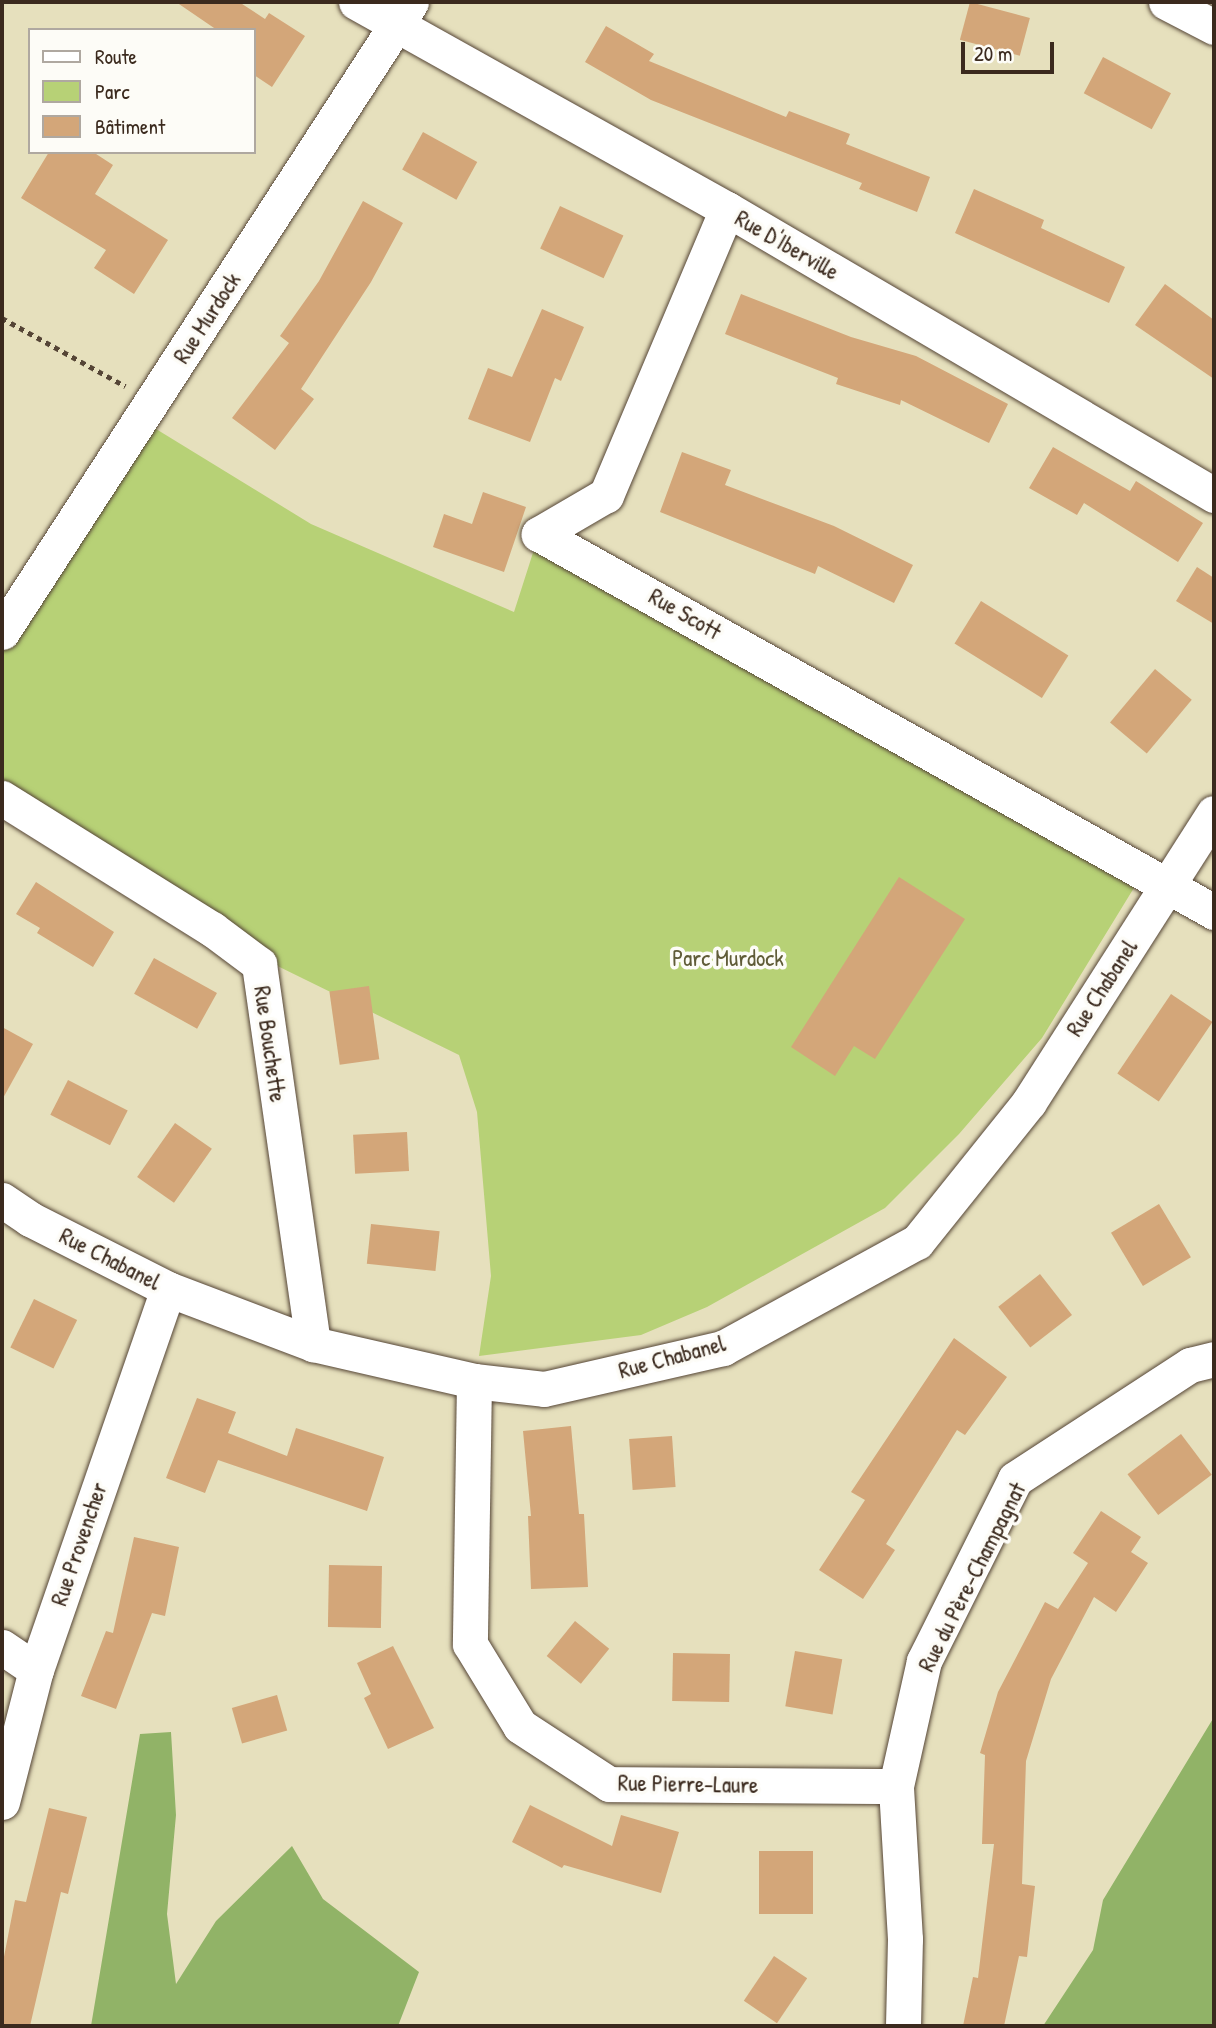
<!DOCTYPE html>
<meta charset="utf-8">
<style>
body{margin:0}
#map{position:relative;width:1216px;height:2028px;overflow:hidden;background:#e6e0bd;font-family:"Patrick Hand",sans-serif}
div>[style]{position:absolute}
.green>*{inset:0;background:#b7d176}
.forest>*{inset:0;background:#91b367}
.building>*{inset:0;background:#d3a679;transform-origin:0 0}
.path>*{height:4.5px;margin-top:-2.25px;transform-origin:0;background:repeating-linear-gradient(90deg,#554536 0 5px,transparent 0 10px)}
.roads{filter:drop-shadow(0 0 2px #554536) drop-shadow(0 0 2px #554536)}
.minor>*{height:35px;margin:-17.5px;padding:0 17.5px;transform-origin:17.5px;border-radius:17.5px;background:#fff}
span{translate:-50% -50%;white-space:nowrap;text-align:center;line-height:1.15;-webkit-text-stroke:7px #fdfcf7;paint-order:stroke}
.street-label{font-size:23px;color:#3b2a1e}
.park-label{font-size:23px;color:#605c38}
.frame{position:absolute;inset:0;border:4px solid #3b2a1e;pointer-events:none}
.legend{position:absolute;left:28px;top:28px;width:228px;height:126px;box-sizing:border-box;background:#fdfcf7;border:2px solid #afa8a0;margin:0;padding:9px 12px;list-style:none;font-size:21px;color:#3b2a1e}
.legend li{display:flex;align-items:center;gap:14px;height:35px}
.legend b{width:35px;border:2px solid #afa8a0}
.scale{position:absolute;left:961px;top:42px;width:93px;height:32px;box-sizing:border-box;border:4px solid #3b2a1e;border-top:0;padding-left:9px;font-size:21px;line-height:24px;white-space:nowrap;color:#3b2a1e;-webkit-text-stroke:5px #fdfcf7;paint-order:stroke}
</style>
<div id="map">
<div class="green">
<i style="clip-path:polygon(143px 421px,311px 524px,514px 612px,539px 534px,1140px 878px,1042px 1038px,959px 1134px,885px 1208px,707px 1307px,641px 1335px,479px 1356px,491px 1276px,477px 1112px,459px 1055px,202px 929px,2px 801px,2px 652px)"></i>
</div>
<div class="forest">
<i style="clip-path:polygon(1214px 1717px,1214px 2026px,1043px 2026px,1093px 1950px,1103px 1900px)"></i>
<i style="clip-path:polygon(171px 1732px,176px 1815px,167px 1914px,176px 1984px,216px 1921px,292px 1846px,323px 1899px,419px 1972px,398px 2026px,91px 2026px,140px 1734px)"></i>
</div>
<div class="building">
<i style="clip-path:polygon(176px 2px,239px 2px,265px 19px,269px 13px,305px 36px,272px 87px,254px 75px,254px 30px,217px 30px)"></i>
<i style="left:970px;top:2px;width:62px;height:39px;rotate:15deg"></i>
<i style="clip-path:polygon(606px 26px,654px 54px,649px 61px,786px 117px,789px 111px,850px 134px,846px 144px,930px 177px,917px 212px,859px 189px,862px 183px,651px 100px,585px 62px)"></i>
<i style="left:1103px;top:57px;width:77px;height:41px;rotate:28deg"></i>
<i style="left:423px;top:132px;width:62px;height:43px;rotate:29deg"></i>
<i style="clip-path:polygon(49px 152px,93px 152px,113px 165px,95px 194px,168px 240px,134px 294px,94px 268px,106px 250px,21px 198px)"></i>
<i style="clip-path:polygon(974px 189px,1044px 220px,1041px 228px,1125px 267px,1109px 303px,955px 233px)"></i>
<i style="clip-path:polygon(363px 201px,403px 223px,371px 282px,301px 389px,314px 399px,275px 450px,232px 418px,289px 343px,280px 336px,319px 281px)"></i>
<i style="left:560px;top:206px;width:70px;height:47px;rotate:25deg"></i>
<i style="clip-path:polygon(1165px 284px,1214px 320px,1214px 379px,1135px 325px)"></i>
<i style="clip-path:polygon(741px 294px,851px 337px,916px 356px,1008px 404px,989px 443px,901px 400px,900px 405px,836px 384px,838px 378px,725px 334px)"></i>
<i style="clip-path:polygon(542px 309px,584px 327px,561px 381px,555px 378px,530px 442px,468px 419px,488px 368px,512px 377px)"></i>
<i style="clip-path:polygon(1053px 447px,1130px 491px,1136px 481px,1203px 523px,1178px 562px,1084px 503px,1077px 515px,1029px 488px)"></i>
<i style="clip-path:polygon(682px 452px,731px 470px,725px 485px,834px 526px,913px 565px,894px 603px,818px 566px,815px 574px,660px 512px)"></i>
<i style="clip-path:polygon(483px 492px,526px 507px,504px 572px,433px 547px,444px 514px,472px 524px)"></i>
<i style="clip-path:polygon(1197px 567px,1214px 578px,1214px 624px,1176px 601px)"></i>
<i style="left:981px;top:601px;width:103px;height:50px;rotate:32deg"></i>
<i style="left:1155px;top:669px;width:48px;height:70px;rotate:40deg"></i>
<i style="clip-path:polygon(899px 877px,965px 919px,875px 1059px,854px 1046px,835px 1076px,791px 1047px)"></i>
<i style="clip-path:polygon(36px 882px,114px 932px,93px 967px,37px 933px,40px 928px,16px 914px)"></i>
<i style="left:154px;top:958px;width:72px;height:41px;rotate:29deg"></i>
<i style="left:369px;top:986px;width:74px;height:40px;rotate:82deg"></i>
<i style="left:1171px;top:994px;width:50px;height:96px;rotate:34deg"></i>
<i style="clip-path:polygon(2px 1027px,33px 1044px,2px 1100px)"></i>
<i style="left:68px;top:1080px;width:67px;height:39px;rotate:27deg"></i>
<i style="left:175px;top:1123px;width:45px;height:66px;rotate:35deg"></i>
<i style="left:407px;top:1132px;width:39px;height:54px;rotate:87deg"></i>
<i style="left:1159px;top:1204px;width:62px;height:56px;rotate:59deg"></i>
<i style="left:371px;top:1224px;width:69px;height:40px;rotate:6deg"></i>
<i style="left:1040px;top:1274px;width:52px;height:53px;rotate:52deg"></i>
<i style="left:34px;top:1299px;width:48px;height:54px;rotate:26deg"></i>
<i style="clip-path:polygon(954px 1338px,1007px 1377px,965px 1435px,957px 1430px,886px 1544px,895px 1550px,863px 1599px,819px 1570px,865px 1500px,851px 1492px)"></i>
<i style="clip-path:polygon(197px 1398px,236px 1412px,228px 1433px,287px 1456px,296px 1428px,384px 1457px,367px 1511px,218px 1460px,205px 1493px,166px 1478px)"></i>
<i style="clip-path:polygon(571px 1426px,579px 1514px,584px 1514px,588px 1587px,531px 1589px,528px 1516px,531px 1516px,523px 1431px)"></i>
<i style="left:1181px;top:1434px;width:51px;height:67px;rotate:53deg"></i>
<i style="left:672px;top:1436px;width:51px;height:43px;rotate:86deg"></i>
<i style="clip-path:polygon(1101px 1511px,1141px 1537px,1131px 1552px,1148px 1563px,1116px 1612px,1094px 1597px,1051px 1679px,1026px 1761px,1022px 1884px,1035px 1886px,1027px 1957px,1019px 1956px,1004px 2026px,963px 2026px,973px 1977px,978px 1978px,994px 1844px,982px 1844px,985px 1755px,980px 1753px,998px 1692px,1045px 1602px,1058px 1609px,1088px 1563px,1073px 1553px)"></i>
<i style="clip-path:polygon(134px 1537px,179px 1547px,165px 1616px,152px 1613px,116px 1709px,81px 1696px,106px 1631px,113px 1633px)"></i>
<i style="left:329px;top:1565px;width:53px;height:62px;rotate:1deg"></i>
<i style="left:575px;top:1621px;width:44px;height:45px;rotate:39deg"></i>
<i style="clip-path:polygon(393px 1646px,434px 1728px,388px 1749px,364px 1698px,371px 1694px,357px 1663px)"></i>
<i style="left:795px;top:1651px;width:48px;height:56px;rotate:10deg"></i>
<i style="left:673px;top:1653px;width:57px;height:48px;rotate:1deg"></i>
<i style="left:277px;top:1695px;width:37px;height:47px;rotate:74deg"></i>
<i style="clip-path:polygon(530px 1805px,612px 1846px,621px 1815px,679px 1832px,661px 1893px,564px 1865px,562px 1868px,512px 1842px)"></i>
<i style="clip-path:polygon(49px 1808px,87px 1817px,68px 1894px,61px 1892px,30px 2026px,2px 2026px,2px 1967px,15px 1900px,26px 1902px)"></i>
<i style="left:759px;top:1851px;width:54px;height:63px"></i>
<i style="left:774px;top:1956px;width:40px;height:54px;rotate:34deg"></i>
</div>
<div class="path">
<i style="left:2px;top:318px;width:141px;rotate:28.9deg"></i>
</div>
<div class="roads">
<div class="minor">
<i style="left:356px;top:2px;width:425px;rotate:29.2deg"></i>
<i style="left:727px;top:209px;width:565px;rotate:30.42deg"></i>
<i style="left:1166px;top:2px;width:54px;rotate:27.5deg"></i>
<i style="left:727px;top:209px;width:311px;rotate:112.9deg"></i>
<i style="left:606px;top:495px;width:78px;rotate:149.8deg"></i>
<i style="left:539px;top:534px;width:774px;rotate:29.25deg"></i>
<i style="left:2px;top:632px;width:751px;rotate:-57.01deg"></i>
<i style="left:2px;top:798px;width:248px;rotate:32deg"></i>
<i style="left:212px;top:929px;width:59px;rotate:36.7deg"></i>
<i style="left:259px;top:964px;width:384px;rotate:81.9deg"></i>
<i style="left:2px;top:1200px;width:34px;rotate:34deg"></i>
<i style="left:30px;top:1219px;width:155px;rotate:26.9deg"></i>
<i style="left:168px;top:1289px;width:155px;rotate:20.8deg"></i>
<i style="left:313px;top:1344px;width:165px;rotate:12.9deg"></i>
<i style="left:474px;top:1381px;width:70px;rotate:6.5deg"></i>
<i style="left:544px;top:1389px;width:184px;rotate:-12.9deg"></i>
<i style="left:723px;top:1348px;width:221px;rotate:-28.7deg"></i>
<i style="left:917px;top:1242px;width:179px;rotate:-51.3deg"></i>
<i style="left:1029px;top:1102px;width:343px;rotate:-57.4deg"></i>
<i style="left:474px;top:1381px;width:263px;rotate:90.9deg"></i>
<i style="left:470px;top:1644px;width:96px;rotate:58.6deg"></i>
<i style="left:520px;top:1726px;width:106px;rotate:33.1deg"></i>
<i style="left:609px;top:1784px;width:287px;rotate:0.4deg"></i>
<i style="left:2px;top:1647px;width:41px;rotate:34.1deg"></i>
<i style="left:2px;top:1802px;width:136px;rotate:-75.6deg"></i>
<i style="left:36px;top:1670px;width:403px;rotate:-70.9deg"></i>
<i style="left:903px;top:2026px;width:87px;rotate:-88.7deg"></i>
<i style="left:905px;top:1939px;width:153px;rotate:-93.4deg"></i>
<i style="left:896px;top:1786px;width:128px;rotate:-77.4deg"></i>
<i style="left:924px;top:1661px;width:203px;rotate:-63.4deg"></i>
<i style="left:1015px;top:1479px;width:209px;rotate:-33.1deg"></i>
<i style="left:1190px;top:1365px;width:25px;rotate:-14deg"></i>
</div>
</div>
<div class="street-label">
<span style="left:787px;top:245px;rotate:30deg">Rue D'Iberville</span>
<span style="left:207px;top:318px;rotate:-57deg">Rue Murdock</span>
<span style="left:685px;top:614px;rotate:30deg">Rue Scott</span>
<span style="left:1102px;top:988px;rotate:-57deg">Rue Chabanel</span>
<span style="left:270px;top:1044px;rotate:82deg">Rue Bouchette</span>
<span style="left:110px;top:1259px;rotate:27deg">Rue Chabanel</span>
<span style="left:672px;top:1357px;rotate:-15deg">Rue Chabanel</span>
<span style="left:79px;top:1544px;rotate:-71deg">Rue Provencher</span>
<span style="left:972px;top:1577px;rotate:-63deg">Rue du Père-Champagnat</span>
<span style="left:688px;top:1784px;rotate:1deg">Rue Pierre-Laure</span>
</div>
<div class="park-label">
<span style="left:728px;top:958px">Parc Murdock</span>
</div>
<div class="frame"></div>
<ul class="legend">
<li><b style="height:9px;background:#fff"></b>Route</li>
<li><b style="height:19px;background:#b7d176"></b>Parc</li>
<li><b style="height:19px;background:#d3a679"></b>Bâtiment</li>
</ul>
<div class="scale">20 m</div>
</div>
